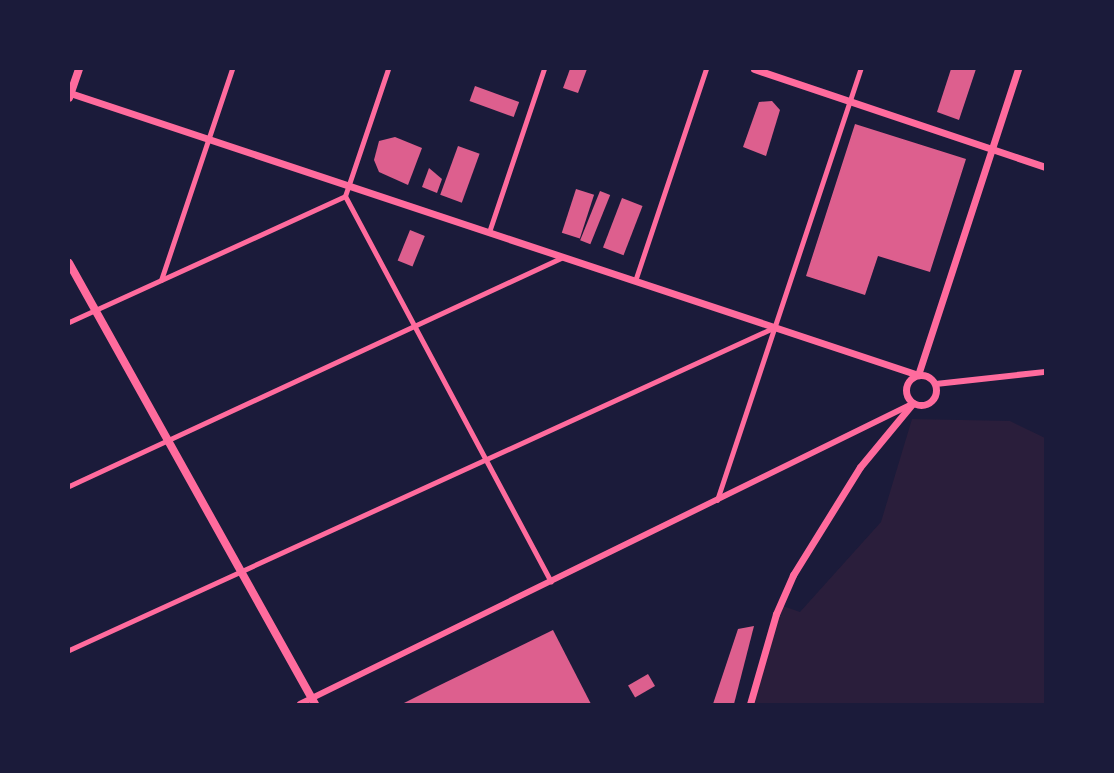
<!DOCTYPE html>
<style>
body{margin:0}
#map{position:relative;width:1114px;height:773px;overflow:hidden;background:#1b1b3a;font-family:Figtree,sans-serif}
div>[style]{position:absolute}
.green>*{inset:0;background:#2a1e3b}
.building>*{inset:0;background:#dd5f8e;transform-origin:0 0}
.minor>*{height:5px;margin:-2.5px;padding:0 2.5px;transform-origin:2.5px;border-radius:2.5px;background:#ff6b9d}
.tertiary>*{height:5.5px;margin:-2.75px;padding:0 2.75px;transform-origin:2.75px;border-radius:2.75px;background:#ff6b9d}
.secondary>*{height:7px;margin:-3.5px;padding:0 3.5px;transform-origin:3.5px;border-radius:3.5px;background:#ff6b9d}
.secondary>.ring{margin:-3.5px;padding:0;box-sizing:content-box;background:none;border:7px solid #ff6b9d;border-radius:50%}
.primary>*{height:8px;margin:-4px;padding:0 4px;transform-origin:4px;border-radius:4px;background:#ff6b9d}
span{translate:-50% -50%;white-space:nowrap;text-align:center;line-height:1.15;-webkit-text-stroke:4px #1b1b3a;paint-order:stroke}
.frame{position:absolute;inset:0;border:70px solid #1b1b3a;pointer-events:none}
</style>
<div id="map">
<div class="green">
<i style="clip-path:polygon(912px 419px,1010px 421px,1045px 438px,1045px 704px,753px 704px,780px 605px,800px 612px,881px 522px)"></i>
</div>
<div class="building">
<i style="clip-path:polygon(570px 69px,587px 69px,578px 93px,563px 88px)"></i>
<i style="clip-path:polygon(951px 69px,976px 69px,959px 120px,937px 112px)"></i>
<i style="left:475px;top:86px;width:47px;height:16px;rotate:20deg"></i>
<i style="clip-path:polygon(772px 101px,780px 110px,766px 156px,743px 147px,759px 102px)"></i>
<i style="clip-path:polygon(855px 124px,966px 159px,930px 272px,878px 256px,865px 295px,806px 276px)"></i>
<i style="clip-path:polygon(395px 137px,422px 148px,408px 185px,379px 172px,374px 160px,379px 141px)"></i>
<i style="left:458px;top:146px;width:23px;height:52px;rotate:20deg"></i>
<i style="clip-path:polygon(429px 168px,442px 179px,437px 193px,422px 187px)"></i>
<i style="left:576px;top:189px;width:19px;height:46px;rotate:18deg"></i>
<i style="left:600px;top:191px;width:11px;height:53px;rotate:22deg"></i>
<i style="left:622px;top:198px;width:22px;height:53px;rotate:21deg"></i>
<i style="left:410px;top:230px;width:16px;height:33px;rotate:22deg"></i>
<i style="clip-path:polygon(754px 626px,734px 704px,713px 704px,738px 629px)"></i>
<i style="clip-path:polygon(553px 630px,591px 704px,402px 704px,436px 687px)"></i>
<i style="left:648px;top:674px;width:14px;height:23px;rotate:60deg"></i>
</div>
<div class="minor">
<i style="left:345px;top:196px;width:437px;rotate:61.9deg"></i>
<i style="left:345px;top:196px;width:134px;rotate:-71.3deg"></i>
<i style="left:489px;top:232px;width:172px;rotate:-71.4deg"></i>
<i style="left:161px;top:280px;width:223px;rotate:-71.4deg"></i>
<i style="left:635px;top:281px;width:224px;rotate:-71.5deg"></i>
<i style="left:69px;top:322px;width:303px;rotate:-24.5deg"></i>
<i style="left:69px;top:486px;width:544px;rotate:-24.87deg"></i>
<i style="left:717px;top:500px;width:454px;rotate:-71.6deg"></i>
<i style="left:69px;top:650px;width:776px;rotate:-24.58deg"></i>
</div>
<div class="tertiary">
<i style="left:936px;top:384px;width:110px;rotate:-6.3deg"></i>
<i style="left:300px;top:704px;width:682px;rotate:-26.11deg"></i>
</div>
<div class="secondary">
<i style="left:754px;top:69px;width:307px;rotate:18.6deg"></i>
<i style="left:70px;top:93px;width:894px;rotate:18.39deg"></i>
<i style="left:918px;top:375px;width:322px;rotate:-71.9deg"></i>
<i class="ring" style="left:906px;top:375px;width:23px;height:23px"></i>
<i style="left:750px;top:704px;width:94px;rotate:-73.9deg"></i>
<i style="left:776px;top:614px;width:43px;rotate:-66.4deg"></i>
<i style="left:793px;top:575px;width:127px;rotate:-58.2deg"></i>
<i style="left:860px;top:467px;width:83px;rotate:-50.4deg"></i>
</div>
<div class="primary">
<i style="left:69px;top:98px;width:31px;rotate:-71deg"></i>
<i style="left:69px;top:263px;width:505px;rotate:60.85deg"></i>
</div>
<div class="frame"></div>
</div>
